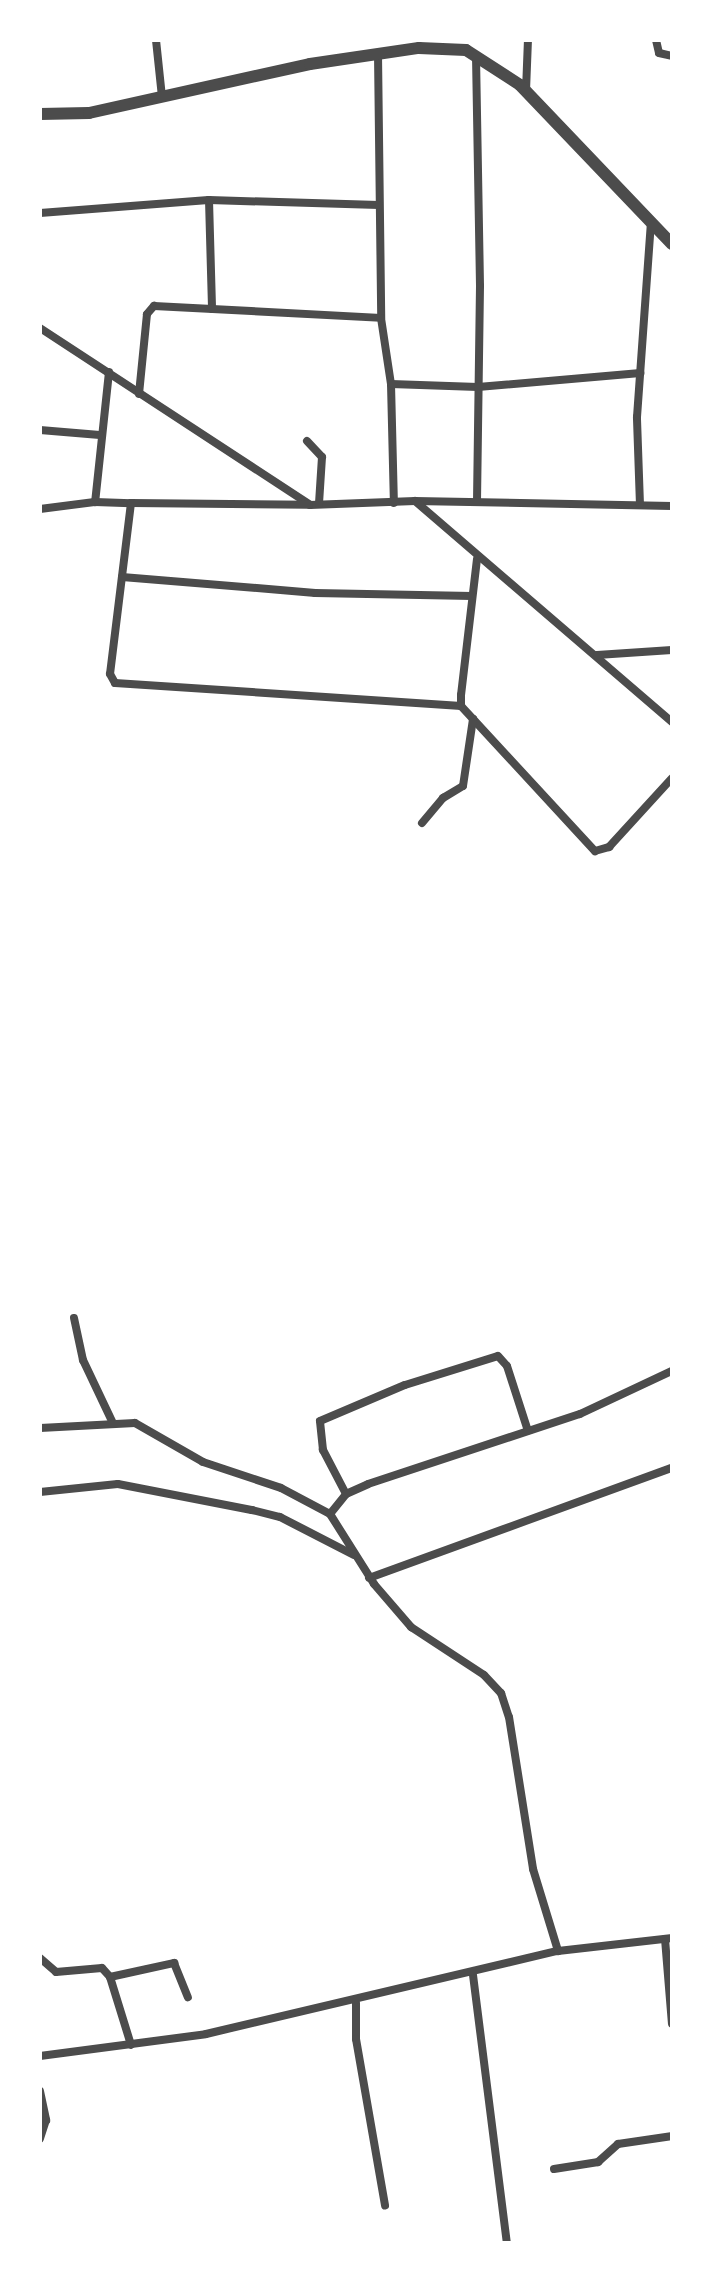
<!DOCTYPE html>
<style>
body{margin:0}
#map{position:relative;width:712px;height:2283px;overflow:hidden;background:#fff;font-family:"Source Sans 3",sans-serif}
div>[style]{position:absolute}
.minor>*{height:8px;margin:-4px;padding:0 4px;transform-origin:4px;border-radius:4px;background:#4c4c4c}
.tertiary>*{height:12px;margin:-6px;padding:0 6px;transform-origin:6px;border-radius:6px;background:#4c4c4c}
span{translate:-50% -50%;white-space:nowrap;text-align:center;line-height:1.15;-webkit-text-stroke:8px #fff;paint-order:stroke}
.frame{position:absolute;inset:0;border:42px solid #fff;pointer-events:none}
</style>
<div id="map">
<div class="minor">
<i style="left:156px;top:40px;width:57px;rotate:84deg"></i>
<i style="left:656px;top:40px;width:13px;rotate:77deg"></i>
<i style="left:659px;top:53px;width:13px;rotate:13deg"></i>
<i style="left:378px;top:54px;width:264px;rotate:89.3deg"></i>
<i style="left:381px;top:318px;width:67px;rotate:81.4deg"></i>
<i style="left:391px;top:384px;width:119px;rotate:88.6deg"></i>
<i style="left:476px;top:56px;width:230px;rotate:89deg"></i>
<i style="left:480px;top:286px;width:216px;rotate:90.8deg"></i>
<i style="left:526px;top:91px;width:51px;rotate:-87.8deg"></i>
<i style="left:209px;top:200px;width:109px;rotate:88.4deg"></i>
<i style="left:40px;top:213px;width:169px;rotate:-4.4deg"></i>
<i style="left:209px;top:200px;width:170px;rotate:1.7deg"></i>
<i style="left:40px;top:328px;width:323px;rotate:33.2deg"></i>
<i style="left:310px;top:505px;width:105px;rotate:-2.2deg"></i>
<i style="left:415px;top:501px;width:257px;rotate:1.1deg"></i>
<i style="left:109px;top:372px;width:131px;rotate:96.1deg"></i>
<i style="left:95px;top:502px;width:36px;rotate:2deg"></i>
<i style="left:131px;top:503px;width:172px;rotate:97deg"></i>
<i style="left:110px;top:674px;width:10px;rotate:61deg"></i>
<i style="left:115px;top:683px;width:347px;rotate:3.8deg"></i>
<i style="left:391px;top:384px;width:87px;rotate:2deg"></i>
<i style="left:478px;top:387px;width:163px;rotate:-4.9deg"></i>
<i style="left:139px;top:394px;width:80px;rotate:-84.3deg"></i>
<i style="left:147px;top:314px;width:11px;rotate:-49deg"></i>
<i style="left:154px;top:306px;width:227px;rotate:3deg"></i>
<i style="left:40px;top:430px;width:60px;rotate:4.8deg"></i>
<i style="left:307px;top:441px;width:22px;rotate:47deg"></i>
<i style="left:322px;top:457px;width:47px;rotate:93.7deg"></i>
<i style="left:415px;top:501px;width:339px;rotate:40.7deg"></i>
<i style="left:131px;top:503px;width:178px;rotate:0.6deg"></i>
<i style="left:640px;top:505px;width:88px;rotate:-92deg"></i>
<i style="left:637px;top:417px;width:196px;rotate:-85.9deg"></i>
<i style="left:40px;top:509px;width:55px;rotate:-7.3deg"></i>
<i style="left:477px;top:559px;width:137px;rotate:96.7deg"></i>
<i style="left:461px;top:695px;width:11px;rotate:90deg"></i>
<i style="left:461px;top:706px;width:18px;rotate:47deg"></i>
<i style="left:473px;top:719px;width:180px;rotate:47.3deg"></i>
<i style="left:595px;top:851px;width:15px;rotate:-16deg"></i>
<i style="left:609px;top:847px;width:93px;rotate:-47.6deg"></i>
<i style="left:122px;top:577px;width:194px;rotate:4.7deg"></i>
<i style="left:315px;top:593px;width:157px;rotate:1.1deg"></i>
<i style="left:597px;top:655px;width:75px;rotate:-3.8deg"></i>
<i style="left:422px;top:823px;width:33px;rotate:-50deg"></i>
<i style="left:443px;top:798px;width:23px;rotate:-31deg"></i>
<i style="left:463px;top:786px;width:68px;rotate:-81.5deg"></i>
<i style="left:74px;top:1318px;width:43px;rotate:77.9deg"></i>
<i style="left:83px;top:1360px;width:68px;rotate:64.6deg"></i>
<i style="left:40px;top:1428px;width:95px;rotate:-3deg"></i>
<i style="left:135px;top:1423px;width:78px;rotate:29.8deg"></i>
<i style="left:203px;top:1462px;width:82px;rotate:18.4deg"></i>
<i style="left:281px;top:1488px;width:55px;rotate:28deg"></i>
<i style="left:330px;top:1514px;width:83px;rotate:57.8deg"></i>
<i style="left:374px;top:1584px;width:57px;rotate:49.3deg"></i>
<i style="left:411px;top:1627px;width:87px;rotate:33.3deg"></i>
<i style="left:484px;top:1675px;width:25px;rotate:47deg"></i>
<i style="left:501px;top:1693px;width:25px;rotate:72deg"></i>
<i style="left:509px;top:1717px;width:154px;rotate:81deg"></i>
<i style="left:533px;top:1869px;width:86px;rotate:73deg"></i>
<i style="left:40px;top:1492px;width:78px;rotate:-5.9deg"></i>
<i style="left:118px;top:1484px;width:136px;rotate:11deg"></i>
<i style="left:252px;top:1510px;width:29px;rotate:14deg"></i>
<i style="left:280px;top:1517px;width:83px;rotate:27.2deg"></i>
<i style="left:346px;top:1494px;width:50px;rotate:-117.6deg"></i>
<i style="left:323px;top:1450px;width:29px;rotate:-96deg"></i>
<i style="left:320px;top:1421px;width:92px;rotate:-23deg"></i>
<i style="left:405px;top:1385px;width:97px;rotate:-17.3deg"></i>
<i style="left:498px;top:1356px;width:13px;rotate:48deg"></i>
<i style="left:507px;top:1366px;width:68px;rotate:72.1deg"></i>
<i style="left:330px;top:1514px;width:26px;rotate:-51deg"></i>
<i style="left:346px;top:1494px;width:24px;rotate:-24deg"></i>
<i style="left:368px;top:1484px;width:223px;rotate:-18.3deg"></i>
<i style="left:580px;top:1414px;width:102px;rotate:-25.1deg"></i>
<i style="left:369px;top:1578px;width:322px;rotate:-20deg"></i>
<i style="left:665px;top:1939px;width:85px;rotate:85.3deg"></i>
<i style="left:40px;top:1958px;width:21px;rotate:41deg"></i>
<i style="left:56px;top:1972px;width:46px;rotate:-5deg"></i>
<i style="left:102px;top:1968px;width:12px;rotate:48deg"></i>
<i style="left:110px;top:1977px;width:71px;rotate:72.8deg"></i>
<i style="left:473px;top:1975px;width:270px;rotate:82.8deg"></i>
<i style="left:110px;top:1977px;width:66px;rotate:-12.3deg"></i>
<i style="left:174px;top:1963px;width:37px;rotate:68deg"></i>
<i style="left:356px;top:2003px;width:36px;rotate:90deg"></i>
<i style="left:356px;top:2039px;width:169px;rotate:80.1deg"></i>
<i style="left:40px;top:2056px;width:167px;rotate:-7.5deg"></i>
<i style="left:206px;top:2034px;width:362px;rotate:-13.3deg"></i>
<i style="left:558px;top:1951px;width:115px;rotate:-6.5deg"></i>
<i style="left:40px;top:2091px;width:30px;rotate:78deg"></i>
<i style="left:46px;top:2120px;width:20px;rotate:108deg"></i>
<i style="left:554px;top:2169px;width:45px;rotate:-9deg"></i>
<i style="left:598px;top:2162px;width:27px;rotate:-42deg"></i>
<i style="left:618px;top:2144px;width:55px;rotate:-8.4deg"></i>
</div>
<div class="tertiary">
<i style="left:40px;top:114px;width:49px;rotate:-1.2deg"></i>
<i style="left:89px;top:113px;width:226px;rotate:-12.5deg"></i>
<i style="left:310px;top:64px;width:110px;rotate:-8.4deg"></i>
<i style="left:419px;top:48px;width:47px;rotate:2.4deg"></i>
<i style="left:466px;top:50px;width:64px;rotate:32.9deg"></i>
<i style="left:520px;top:85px;width:220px;rotate:46.3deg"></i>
</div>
<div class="frame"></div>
</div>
